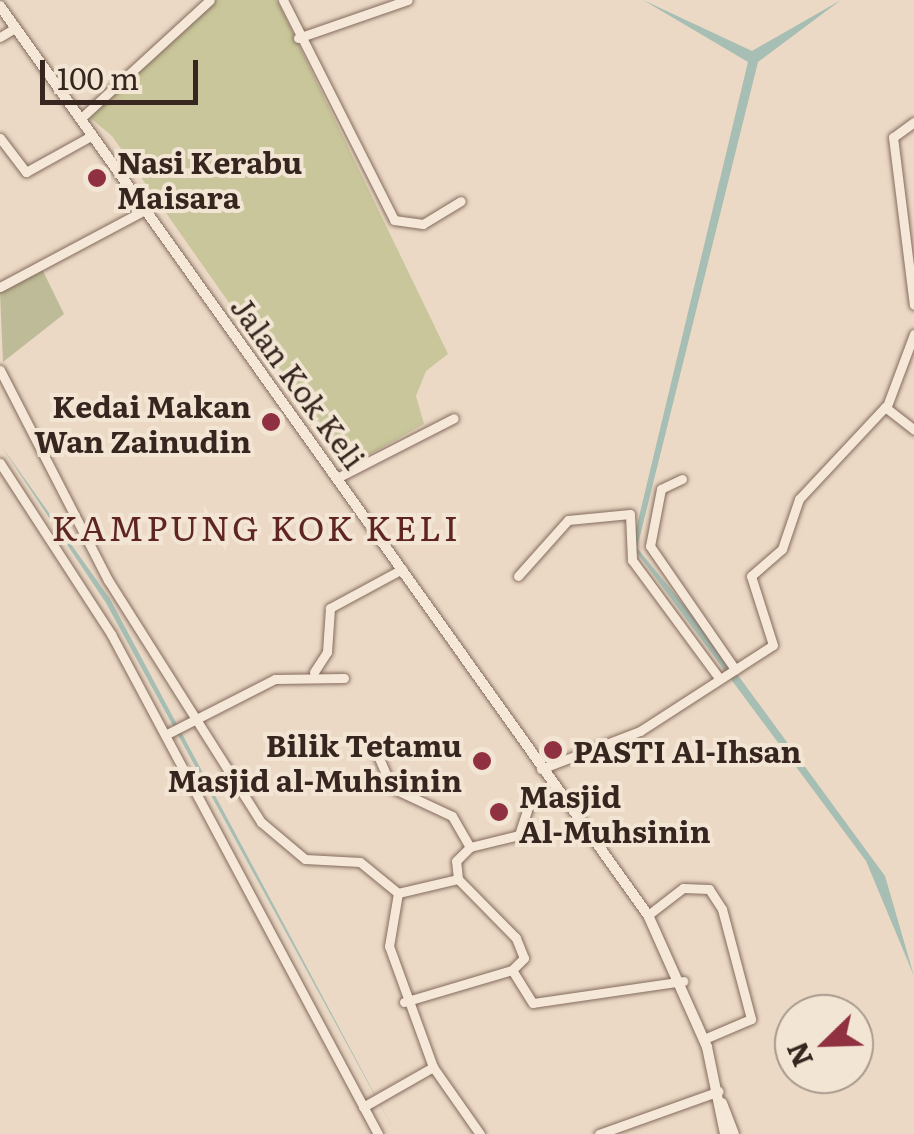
<!DOCTYPE html>
<style>
body{margin:0}
#map{position:relative;width:914px;height:1134px;overflow:hidden;background:#ebd9c5;font-family:Literata,serif}
div>[style]{position:absolute}
.green>*{inset:0;background:#c8c69a}
.cemetery>*{inset:0;background:#bebc98}
.water>*{inset:0;background:#a6beb3}
.roads{filter:drop-shadow(0 0 2px #846b5d) drop-shadow(0 0 2px #846b5d)}
.minor>*{height:9px;margin:-4.5px;padding:0 4.5px;transform-origin:4.5px;border-radius:4.5px;background:#f6e8d8}
.tertiary>*{height:10px;margin:-5px;padding:0 5px;transform-origin:5px;border-radius:5px;background:#f6e8d8}
.dots>*{width:28px;height:28px;translate:-50% -50%;box-sizing:border-box;border:5px solid #f3e5d4;border-radius:50%}
span{translate:-50% -50%;white-space:nowrap;text-align:center;line-height:1.15;-webkit-text-stroke:8px #f3e5d4;paint-order:stroke}
.poi-label{font-size:30px;color:#36261f;font-weight:700}
.left{translate:0 -50%;text-align:left}
.right{translate:-100% -50%;text-align:right}
.street-label{font-size:30px;color:#36261f}
.quarter-label{font-size:35px;color:#5f2522;letter-spacing:2.5px}
.north{position:absolute;left:774px;top:994px;width:100px;height:100px;box-sizing:border-box;background:#f3e5d4;border:2px solid #a7998c;border-radius:50%;rotate:247deg;font-size:28px;font-weight:700;line-height:40px;text-align:center;color:#36261f}
.north::after{content:'';display:block;margin:auto;width:35px;height:45px;background:#8f3141;clip-path:polygon(50% 0,100% 100%,50% 72%,0 100%)}
.scale{position:absolute;left:40px;top:60px;width:158px;height:45px;box-sizing:border-box;border:5px solid #36261f;border-top:0;padding-left:12px;font-size:30px;line-height:35px;white-space:nowrap;color:#36261f;-webkit-text-stroke:8px #f3e5d4;paint-order:stroke}
</style>
<div id="map">
<div class="green">
<i style="clip-path:polygon(214px 0,277px 0,448px 354px,426px 371px,416px 396px,424px 424px,345px 468px,112px 136px,88px 116px)"></i>
</div>
<div class="cemetery">
<i style="clip-path:polygon(41px 267px,64px 314px,3px 362px,0 292px)"></i>
</div>
<div class="water">
<i style="clip-path:polygon(643px 0,752px 51px,841px 0,758px 62px,637px 548px,707px 633px,885px 876px,914px 976px,866px 861px,632px 546px,748px 62px)"></i>
<i style="clip-path:polygon(0 444px,110px 599px,396px 1134px,106px 603px)"></i>
</div>
<div class="roads">
<div class="minor">
<i style="left:283px;top:0;width:246px;rotate:63.2deg"></i>
<i style="left:394px;top:220px;width:29px;rotate:8deg"></i>
<i style="left:423px;top:224px;width:44px;rotate:-31.2deg"></i>
<i style="left:0;top:37px;width:17px;rotate:-31deg"></i>
<i style="left:298px;top:38px;width:116px;rotate:-19.1deg"></i>
<i style="left:80px;top:119px;width:176px;rotate:-42.5deg"></i>
<i style="left:914px;top:122px;width:26px;rotate:144deg"></i>
<i style="left:893px;top:137px;width:169px;rotate:82.9deg"></i>
<i style="left:0;top:138px;width:43px;rotate:52.6deg"></i>
<i style="left:26px;top:172px;width:74px;rotate:-29deg"></i>
<i style="left:0;top:287px;width:164px;rotate:-28deg"></i>
<i style="left:0;top:370px;width:236px;rotate:62.8deg"></i>
<i style="left:108px;top:580px;width:286px;rotate:57.7deg"></i>
<i style="left:261px;top:822px;width:57px;rotate:40.1deg"></i>
<i style="left:305px;top:859px;width:55px;rotate:3.1deg"></i>
<i style="left:360px;top:862px;width:49px;rotate:39.2deg"></i>
<i style="left:887px;top:406px;width:77px;rotate:-69.4deg"></i>
<i style="left:0;top:463px;width:204px;rotate:57deg"></i>
<i style="left:111px;top:634px;width:567px;rotate:61.9deg"></i>
<i style="left:337px;top:478px;width:131px;rotate:-27.1deg"></i>
<i style="left:682px;top:479px;width:23px;rotate:155deg"></i>
<i style="left:661px;top:489px;width:58px;rotate:100.9deg"></i>
<i style="left:650px;top:546px;width:150px;rotate:55.4deg"></i>
<i style="left:518px;top:576px;width:75px;rotate:-48.2deg"></i>
<i style="left:568px;top:520px;width:62px;rotate:-5.5deg"></i>
<i style="left:630px;top:514px;width:46px;rotate:87.5deg"></i>
<i style="left:632px;top:560px;width:147px;rotate:53.6deg"></i>
<i style="left:314px;top:672px;width:24px;rotate:-57deg"></i>
<i style="left:327px;top:652px;width:44px;rotate:-86.1deg"></i>
<i style="left:330px;top:608px;width:82px;rotate:-28.4deg"></i>
<i style="left:167px;top:734px;width:121px;rotate:-27deg"></i>
<i style="left:275px;top:679px;width:69px;rotate:-0.8deg"></i>
<i style="left:376px;top:751px;width:40px;rotate:66.6deg"></i>
<i style="left:392px;top:788px;width:66px;rotate:25deg"></i>
<i style="left:452px;top:816px;width:36px;rotate:60deg"></i>
<i style="left:541px;top:769px;width:106px;rotate:-21deg"></i>
<i style="left:640px;top:731px;width:158px;rotate:-32.9deg"></i>
<i style="left:773px;top:645px;width:72px;rotate:-107.7deg"></i>
<i style="left:751px;top:576px;width:41px;rotate:-41.1deg"></i>
<i style="left:782px;top:549px;width:53px;rotate:-71.2deg"></i>
<i style="left:799px;top:499px;width:126px;rotate:-46.9deg"></i>
<i style="left:885px;top:407px;width:37px;rotate:38deg"></i>
<i style="left:398px;top:893px;width:54px;rotate:99.6deg"></i>
<i style="left:389px;top:946px;width:129px;rotate:70deg"></i>
<i style="left:398px;top:893px;width:62px;rotate:-13.1deg"></i>
<i style="left:648px;top:915px;width:44px;rotate:-37.6deg"></i>
<i style="left:683px;top:888px;width:26px;rotate:2deg"></i>
<i style="left:709px;top:889px;width:24px;rotate:57deg"></i>
<i style="left:722px;top:909px;width:114px;rotate:75.2deg"></i>
<i style="left:751px;top:1019px;width:51px;rotate:156.9deg"></i>
<i style="left:512px;top:970px;width:17px;rotate:-45deg"></i>
<i style="left:524px;top:958px;width:22px;rotate:-112deg"></i>
<i style="left:516px;top:938px;width:83px;rotate:-134.5deg"></i>
<i style="left:458px;top:879px;width:18px;rotate:-96deg"></i>
<i style="left:456px;top:861px;width:20px;rotate:-45deg"></i>
<i style="left:470px;top:847px;width:50px;rotate:-13.8deg"></i>
<i style="left:519px;top:835px;width:29px;rotate:-72deg"></i>
<i style="left:528px;top:807px;width:33px;rotate:-33deg"></i>
<i style="left:404px;top:1002px;width:113px;rotate:-16.5deg"></i>
<i style="left:512px;top:970px;width:39px;rotate:58deg"></i>
<i style="left:533px;top:1003px;width:152px;rotate:-8.3deg"></i>
<i style="left:363px;top:1107px;width:81px;rotate:-29.7deg"></i>
<i style="left:433px;top:1067px;width:82px;rotate:55deg"></i>
<i style="left:599px;top:1134px;width:127px;rotate:-19.7deg"></i>
</div>
<div class="tertiary">
<i style="left:0;top:6px;width:1116px;rotate:54.52deg"></i>
<i style="left:648px;top:915px;width:145px;rotate:65.9deg"></i>
<i style="left:707px;top:1047px;width:89px;rotate:78.3deg"></i>
<i style="left:722px;top:1103px;width:33px;rotate:69deg"></i>
</div>
</div>
<div class="dots">
<i style="left:97px;top:178px;background:#8f3141"></i>
<i style="left:271px;top:422px;background:#8f3141"></i>
<i style="left:553px;top:750px;background:#8f3141"></i>
<i style="left:482px;top:761px;background:#8f3141"></i>
<i style="left:499px;top:812px;background:#8f3141"></i>
</div>
<div class="poi-label">
<span class="left" style="left:117px;top:178px">Nasi Kerabu<br>Maisara</span>
<span class="right" style="left:251px;top:422px">Kedai Makan<br>Wan Zainudin</span>
<span class="right" style="left:462px;top:761px">Bilik Tetamu<br>Masjid al-Muhsinin</span>
<span class="left" style="left:573px;top:750px">PASTI Al-Ihsan</span>
<span class="left" style="left:519px;top:812px">Masjid<br>Al-Muhsinin</span>
</div>
<div class="street-label">
<span style="left:299px;top:382px;rotate:54deg">Jalan Kok Keli</span>
</div>
<div class="quarter-label">
<span style="left:256px;top:526px">KAMPUNG KOK KELI</span>
</div>
<div class="north">N</div>
<div class="scale">100 m</div>
</div>
